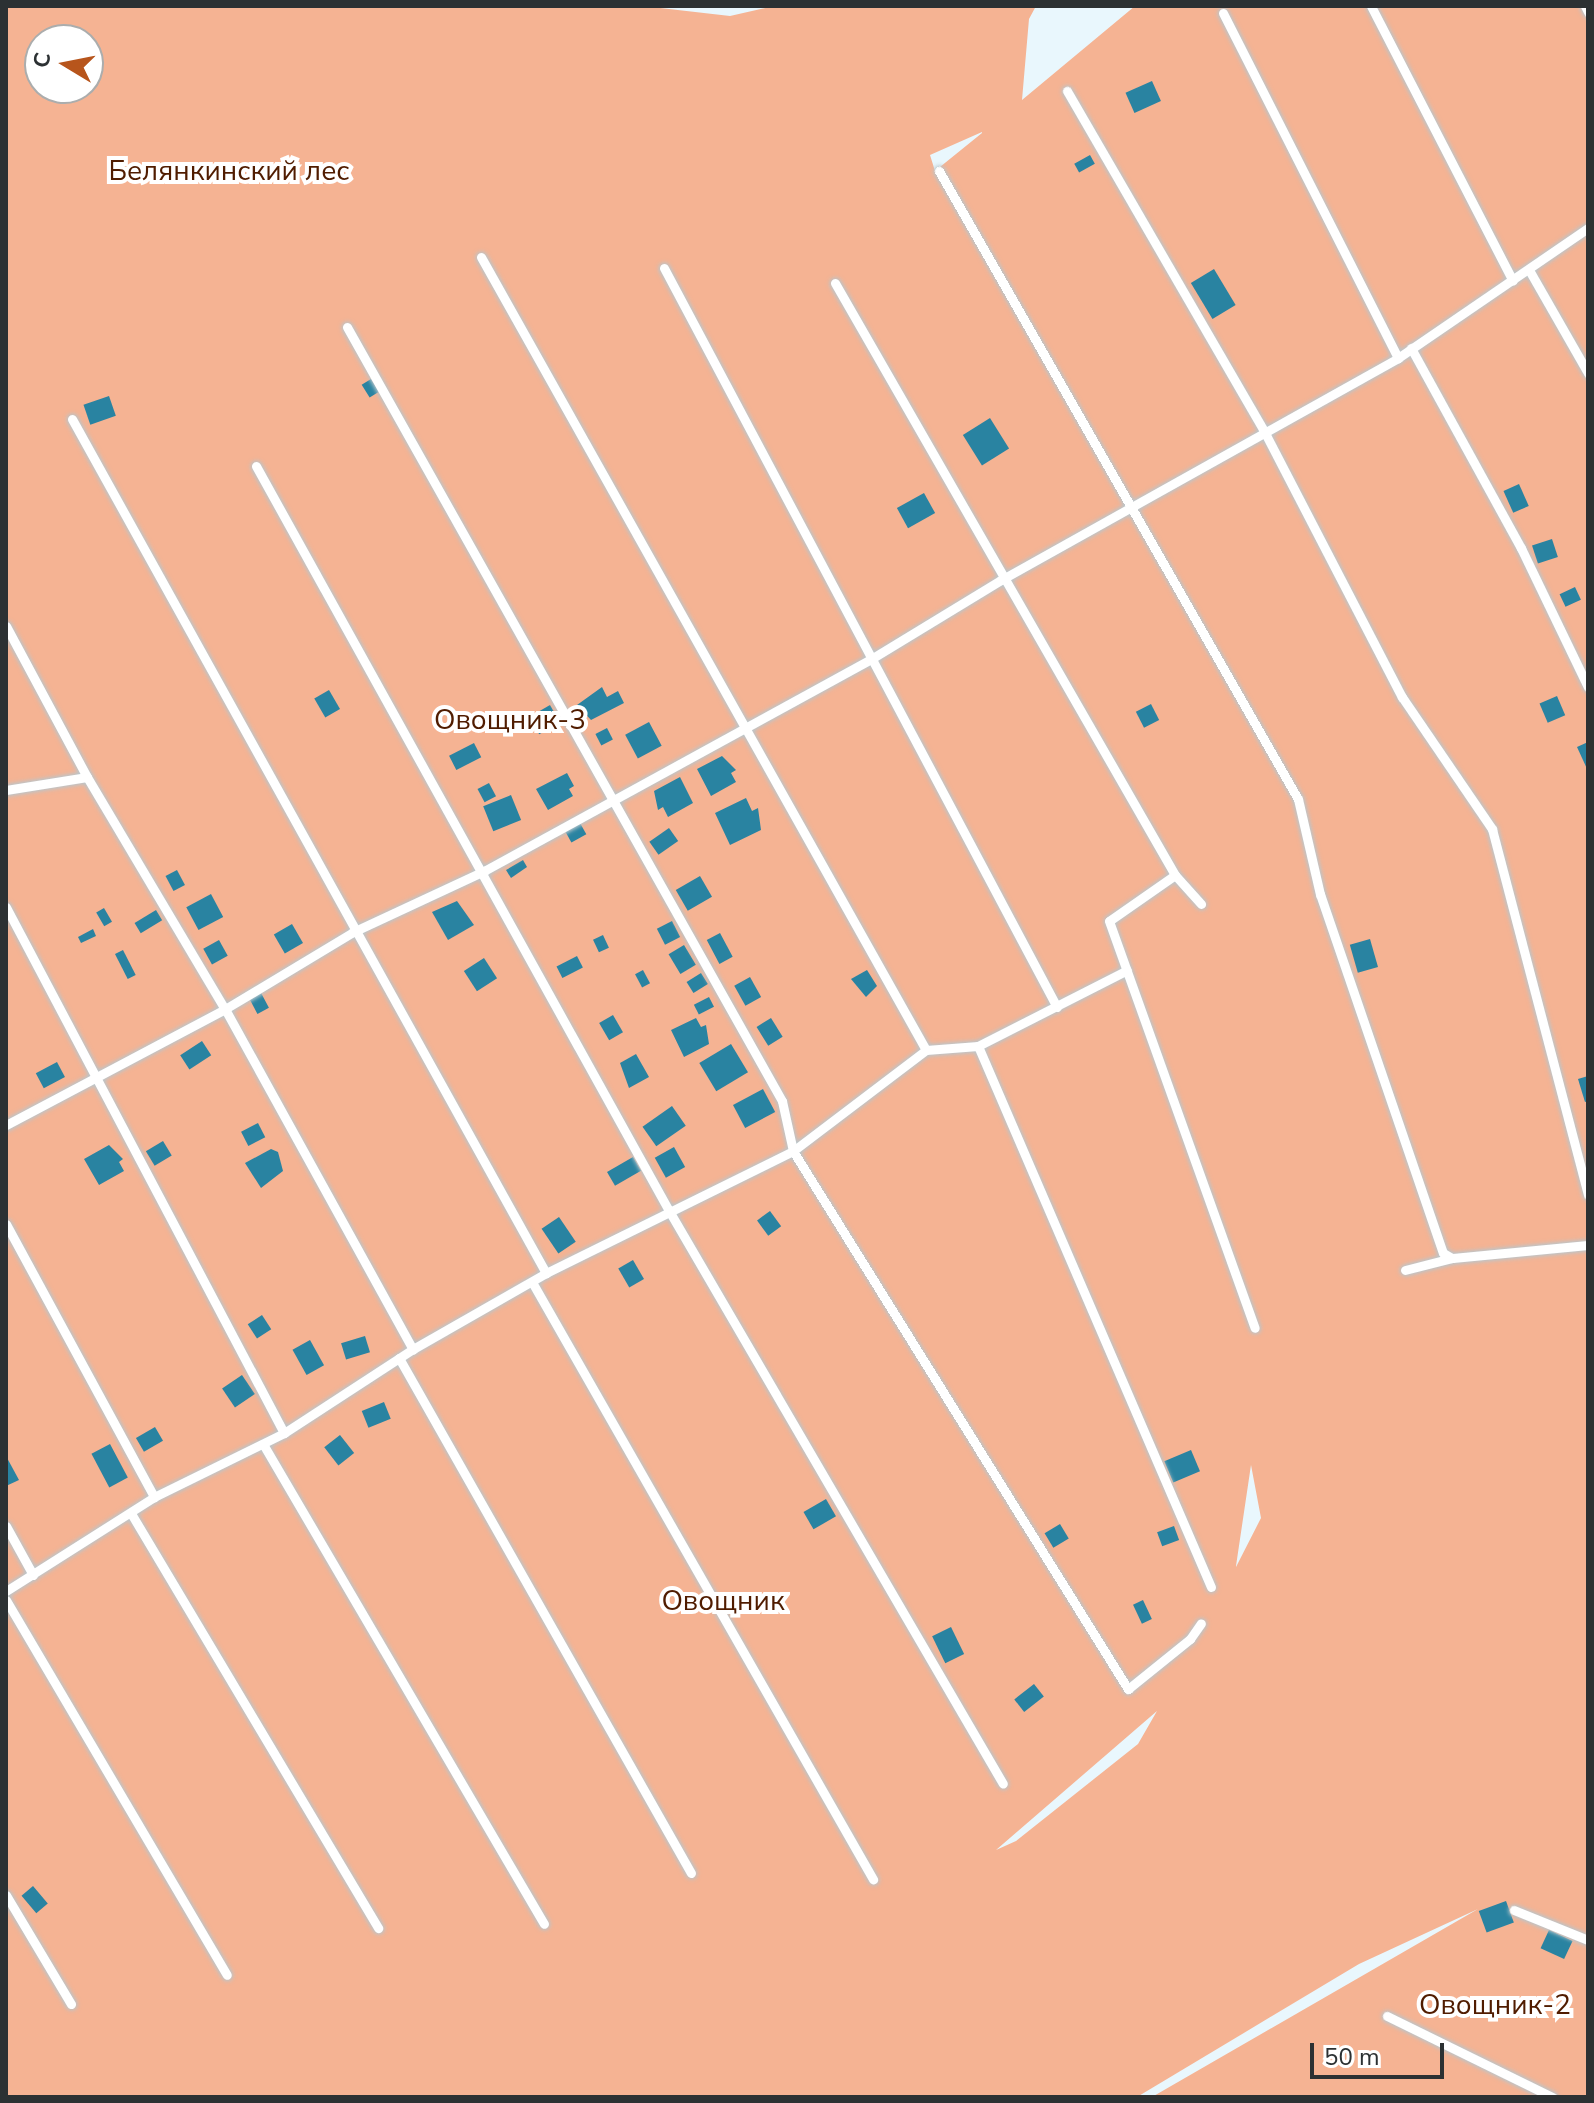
<!DOCTYPE html>
<meta charset="utf-8">
<style>
body{margin:0}
#map{position:relative;width:1594px;height:2103px;overflow:hidden;background:#e9f7fd;font-family:"Nunito Sans",sans-serif}
div>[style]{position:absolute}
.green>*{inset:0;background:#f5b393}
.building>*{inset:0;background:#2983a1;transform-origin:0 0}
.roads{filter:drop-shadow(0 0 2px #b9c6cc) drop-shadow(0 0 2px #b9c6cc)}
.lane>*{height:9px;margin:-4.5px;padding:0 4.5px;transform-origin:4.5px;border-radius:4.5px;background:#fff}
span{translate:-50% -50%;white-space:nowrap;text-align:center;line-height:1.15;-webkit-text-stroke:8px #fff;paint-order:stroke}
.park-label{font-size:28px;color:#501c00}
.frame{position:absolute;inset:0;border:8px solid #2c3133;pointer-events:none}
.north{position:absolute;left:24px;top:24px;width:80px;height:80px;box-sizing:border-box;background:#fff;border:2px solid #abadad;border-radius:50%;rotate:280deg;font-size:22px;font-weight:700;line-height:32px;text-align:center;color:#2c3133}
.north::after{content:'';display:block;margin:auto;width:28px;height:36px;background:#b7551c;clip-path:polygon(50% 0,100% 100%,50% 72%,0 100%)}
.scale{position:absolute;left:1310px;top:2043px;width:134px;height:36px;box-sizing:border-box;border:4px solid #2c3133;border-top:0;padding-left:10px;font-size:24px;line-height:28px;white-space:nowrap;color:#2c3133;-webkit-text-stroke:6px #fff;paint-order:stroke}
</style>
<div id="map">
<div class="green">
<i style="clip-path:polygon(evenodd,6px 6px,643px 6px,730px 16px,774px 6px,1036px 6px,1029px 19px,1022px 100px,1135px 6px,1588px 6px,1588px 2097px,1152px 2097px,1478px 1909px,1359px 1964px,1137px 2097px,6px 2097px,6px 6px,40px 40px,88px 40px,88px 88px,40px 88px,40px 40px,6px 6px,982px 132px,982px 133px,935px 171px,930px 155px,982px 132px,6px 6px,1251px 1465px,1261px 1518px,1236px 1567px,1236px 1566px,1251px 1465px,6px 6px,1157px 1711px,1138px 1744px,1016px 1841px,996px 1850px,1157px 1711px)"></i>
</div>
<div class="building">
<i style="left:1152px;top:81px;width:22px;height:29px;rotate:66deg"></i>
<i style="left:1090px;top:155px;width:10px;height:18px;rotate:61deg"></i>
<i style="left:1214px;top:269px;width:42px;height:27px;rotate:59deg"></i>
<i style="left:371px;top:379px;width:15px;height:11px;rotate:58deg"></i>
<i style="left:109px;top:396px;width:21px;height:27px;rotate:71deg"></i>
<i style="left:990px;top:418px;width:36px;height:32px;rotate:58deg"></i>
<i style="left:1519px;top:484px;width:24px;height:17px;rotate:66deg"></i>
<i style="left:924px;top:493px;width:23px;height:31px;rotate:61deg"></i>
<i style="left:1552px;top:539px;width:19px;height:21px;rotate:72deg"></i>
<i style="left:1575px;top:587px;width:14px;height:17px;rotate:65deg"></i>
<i style="clip-path:polygon(602px 687px,607px 697px,618px 691px,624px 703px,591px 720px,577px 705px)"></i>
<i style="left:329px;top:690px;width:22px;height:17px;rotate:60deg"></i>
<i style="left:1557px;top:696px;width:21px;height:19px;rotate:67deg"></i>
<i style="left:1151px;top:704px;width:18px;height:17px;rotate:63deg"></i>
<i style="left:550px;top:705px;width:20px;height:24px;rotate:60deg"></i>
<i style="left:649px;top:722px;width:27px;height:27px;rotate:62deg"></i>
<i style="left:607px;top:728px;width:13px;height:13px;rotate:63deg"></i>
<i style="clip-path:polygon(1588px 742px,1588px 771px,1577px 747px)"></i>
<i style="left:474px;top:743px;width:16px;height:28px;rotate:63deg"></i>
<i style="clip-path:polygon(722px 756px,736px 770px,731px 773px,736px 782px,711px 796px,697px 769px)"></i>
<i style="clip-path:polygon(567px 773px,574px 786px,569px 789px,573px 796px,548px 810px,536px 789px)"></i>
<i style="clip-path:polygon(680px 777px,693px 803px,668px 817px,663px 807px,658px 810px,654px 791px)"></i>
<i style="left:489px;top:783px;width:15px;height:13px;rotate:62deg"></i>
<i style="left:511px;top:795px;width:27px;height:30px;rotate:68deg"></i>
<i style="clip-path:polygon(746px 798px,752px 811px,758px 808px,761px 830px,730px 845px,715px 813px)"></i>
<i style="left:580px;top:823px;width:13px;height:17px;rotate:61deg"></i>
<i style="left:669px;top:828px;width:16px;height:24px;rotate:55deg"></i>
<i style="clip-path:polygon(523px 860px,527px 867px,511px 878px,506px 870px)"></i>
<i style="left:177px;top:870px;width:17px;height:13px;rotate:62deg"></i>
<i style="left:700px;top:876px;width:24px;height:28px;rotate:60deg"></i>
<i style="left:211px;top:894px;width:26px;height:28px;rotate:62deg"></i>
<i style="clip-path:polygon(457px 901px,474px 925px,448px 940px,432px 912px)"></i>
<i style="left:104px;top:908px;width:16px;height:9px;rotate:60deg"></i>
<i style="left:156px;top:910px;width:12px;height:25px;rotate:59deg"></i>
<i style="left:672px;top:921px;width:18px;height:17px;rotate:63deg"></i>
<i style="left:292px;top:924px;width:22px;height:21px;rotate:60deg"></i>
<i style="clip-path:polygon(93px 929px,96px 936px,81px 943px,78px 937px)"></i>
<i style="left:720px;top:933px;width:27px;height:15px;rotate:62deg"></i>
<i style="left:603px;top:935px;width:14px;height:11px;rotate:65deg"></i>
<i style="left:1370px;top:939px;width:29px;height:21px;rotate:74deg"></i>
<i style="left:219px;top:940px;width:18px;height:18px;rotate:61deg"></i>
<i style="left:684px;top:945px;width:23px;height:18px;rotate:59deg"></i>
<i style="left:123px;top:950px;width:28px;height:9px;rotate:63deg"></i>
<i style="left:577px;top:956px;width:13px;height:23px;rotate:63deg"></i>
<i style="left:484px;top:958px;width:24px;height:24px;rotate:57deg"></i>
<i style="left:643px;top:970px;width:15px;height:9px;rotate:62deg"></i>
<i style="clip-path:polygon(867px 970px,877px 986px,866px 997px,851px 979px)"></i>
<i style="left:701px;top:973px;width:13px;height:17px;rotate:58deg"></i>
<i style="left:750px;top:977px;width:23px;height:18px;rotate:61deg"></i>
<i style="left:260px;top:991px;width:19px;height:13px;rotate:62deg"></i>
<i style="left:709px;top:997px;width:11px;height:17px;rotate:63deg"></i>
<i style="left:613px;top:1015px;width:20px;height:16px;rotate:60deg"></i>
<i style="clip-path:polygon(696px 1018px,701px 1027px,706px 1025px,709px 1044px,684px 1057px,671px 1030px)"></i>
<i style="left:771px;top:1018px;width:22px;height:17px;rotate:58deg"></i>
<i style="left:202px;top:1041px;width:17px;height:26px;rotate:57deg"></i>
<i style="left:731px;top:1044px;width:33px;height:37px;rotate:59deg"></i>
<i style="clip-path:polygon(636px 1054px,649px 1077px,629px 1088px,620px 1063px)"></i>
<i style="left:57px;top:1062px;width:17px;height:24px;rotate:62deg"></i>
<i style="clip-path:polygon(1588px 1076px,1588px 1101px,1585px 1102px,1578px 1079px)"></i>
<i style="left:763px;top:1089px;width:26px;height:34px;rotate:62deg"></i>
<i style="left:672px;top:1106px;width:24px;height:36px;rotate:55deg"></i>
<i style="left:258px;top:1123px;width:16px;height:19px;rotate:63deg"></i>
<i style="left:163px;top:1141px;width:17px;height:20px;rotate:59deg"></i>
<i style="clip-path:polygon(109px 1145px,123px 1159px,119px 1162px,124px 1171px,99px 1185px,84px 1159px)"></i>
<i style="left:674px;top:1147px;width:23px;height:22px;rotate:61deg"></i>
<i style="clip-path:polygon(271px 1149px,278px 1152px,283px 1171px,261px 1188px,245px 1163px)"></i>
<i style="left:633px;top:1157px;width:16px;height:30px;rotate:60deg"></i>
<i style="left:770px;top:1211px;width:19px;height:16px;rotate:54deg"></i>
<i style="left:559px;top:1217px;width:30px;height:21px;rotate:56deg"></i>
<i style="left:633px;top:1260px;width:22px;height:17px;rotate:60deg"></i>
<i style="left:262px;top:1315px;width:17px;height:17px;rotate:57deg"></i>
<i style="left:365px;top:1336px;width:17px;height:25px;rotate:73deg"></i>
<i style="left:310px;top:1340px;width:29px;height:20px;rotate:61deg"></i>
<i style="left:242px;top:1375px;width:23px;height:24px;rotate:56deg"></i>
<i style="left:384px;top:1402px;width:18px;height:24px;rotate:68deg"></i>
<i style="left:155px;top:1427px;width:16px;height:22px;rotate:60deg"></i>
<i style="left:340px;top:1435px;width:23px;height:20px;rotate:52deg"></i>
<i style="left:110px;top:1444px;width:38px;height:21px;rotate:62deg"></i>
<i style="left:1191px;top:1450px;width:23px;height:29px;rotate:67deg"></i>
<i style="clip-path:polygon(6px 1456px,19px 1480px,6px 1486px)"></i>
<i style="left:826px;top:1499px;width:20px;height:26px;rotate:60deg"></i>
<i style="left:1060px;top:1524px;width:17px;height:18px;rotate:59deg"></i>
<i style="left:1174px;top:1526px;width:15px;height:18px;rotate:70deg"></i>
<i style="left:1143px;top:1600px;width:21px;height:11px;rotate:65deg"></i>
<i style="left:951px;top:1627px;width:30px;height:21px;rotate:64deg"></i>
<i style="left:1034px;top:1684px;width:16px;height:25px;rotate:52deg"></i>
<i style="left:33px;top:1886px;width:23px;height:15px;rotate:50deg"></i>
<i style="left:1506px;top:1901px;width:23px;height:29px;rotate:70deg"></i>
<i style="left:1549px;top:1930px;width:26px;height:20px;rotate:25deg"></i>
</div>
<div class="roads">
<div class="lane">
<i style="left:1371px;top:6px;width:309px;rotate:62.7deg"></i>
<i style="left:1585px;top:6px;width:7px;rotate:63deg"></i>
<i style="left:1223px;top:13px;width:387px;rotate:63.1deg"></i>
<i style="left:1067px;top:91px;width:393px;rotate:59.9deg"></i>
<i style="left:1264px;top:431px;width:300px;rotate:62.6deg"></i>
<i style="left:1402px;top:697px;width:160px;rotate:55.7deg"></i>
<i style="left:1492px;top:829px;width:378px;rotate:75.3deg"></i>
<i style="left:939px;top:171px;width:723px;rotate:60.25deg"></i>
<i style="left:1298px;top:799px;width:98px;rotate:77deg"></i>
<i style="left:1320px;top:894px;width:379px;rotate:71.1deg"></i>
<i style="left:1443px;top:1253px;width:10px;rotate:29deg"></i>
<i style="left:481px;top:257px;width:909px;rotate:60.7deg"></i>
<i style="left:664px;top:268px;width:837px;rotate:62deg"></i>
<i style="left:1529px;top:270px;width:119px;rotate:60.2deg"></i>
<i style="left:835px;top:283px;width:683px;rotate:60.13deg"></i>
<i style="left:1175px;top:875px;width:39px;rotate:48deg"></i>
<i style="left:347px;top:327px;width:888px;rotate:60.66deg"></i>
<i style="left:782px;top:1101px;width:51px;rotate:77.6deg"></i>
<i style="left:793px;top:1151px;width:167px;rotate:-37.2deg"></i>
<i style="left:926px;top:1050px;width:52px;rotate:-4.4deg"></i>
<i style="left:978px;top:1046px;width:167px;rotate:-27deg"></i>
<i style="left:1411px;top:348px;width:228px;rotate:61.2deg"></i>
<i style="left:1521px;top:548px;width:154px;rotate:64.3deg"></i>
<i style="left:72px;top:419px;width:977px;rotate:60.97deg"></i>
<i style="left:256px;top:466px;width:850px;rotate:60.99deg"></i>
<i style="left:668px;top:1209px;width:665px;rotate:59.77deg"></i>
<i style="left:6px;top:626px;width:171px;rotate:61.8deg"></i>
<i style="left:6px;top:790px;width:82px;rotate:-9.1deg"></i>
<i style="left:87px;top:777px;width:270px;rotate:59.3deg"></i>
<i style="left:225px;top:1009px;width:389px;rotate:61.1deg"></i>
<i style="left:1175px;top:875px;width:80px;rotate:145.1deg"></i>
<i style="left:1109px;top:921px;width:432px;rotate:70.3deg"></i>
<i style="left:6px;top:907px;width:595px;rotate:62.14deg"></i>
<i style="left:978px;top:1046px;width:589px;rotate:66.7deg"></i>
<i style="left:6px;top:1125px;width:248px;rotate:-27.9deg"></i>
<i style="left:225px;top:1009px;width:149px;rotate:-31deg"></i>
<i style="left:353px;top:932px;width:145px;rotate:-25deg"></i>
<i style="left:484px;top:871px;width:441px;rotate:-28.7deg"></i>
<i style="left:871px;top:659px;width:152px;rotate:-31.3deg"></i>
<i style="left:1001px;top:580px;width:455px;rotate:-29.2deg"></i>
<i style="left:1398px;top:358px;width:230px;rotate:-34.4deg"></i>
<i style="left:6px;top:1224px;width:311px;rotate:61.5deg"></i>
<i style="left:1405px;top:1270px;width:49px;rotate:-14.3deg"></i>
<i style="left:1452px;top:1258px;width:137px;rotate:-5.5deg"></i>
<i style="left:532px;top:1282px;width:688px;rotate:60.27deg"></i>
<i style="left:399px;top:1358px;width:592px;rotate:60.45deg"></i>
<i style="left:263px;top:1444px;width:556px;rotate:59.65deg"></i>
<i style="left:132px;top:1515px;width:481px;rotate:59.2deg"></i>
<i style="left:6px;top:1526px;width:56px;rotate:61.1deg"></i>
<i style="left:6px;top:1591px;width:175px;rotate:-32.4deg"></i>
<i style="left:154px;top:1497px;width:145px;rotate:-26.2deg"></i>
<i style="left:284px;top:1433px;width:154px;rotate:-33.1deg"></i>
<i style="left:413px;top:1349px;width:153px;rotate:-29.7deg"></i>
<i style="left:546px;top:1273px;width:275px;rotate:-26.3deg"></i>
<i style="left:793px;top:1151px;width:634px;rotate:58.09deg"></i>
<i style="left:1128px;top:1689px;width:80px;rotate:-38.9deg"></i>
<i style="left:1190px;top:1639px;width:19px;rotate:-55deg"></i>
<i style="left:6px;top:1600px;width:435px;rotate:59.5deg"></i>
<i style="left:6px;top:1895px;width:127px;rotate:59.2deg"></i>
<i style="left:1514px;top:1910px;width:80px;rotate:22.1deg"></i>
<i style="left:1387px;top:2016px;width:184px;rotate:26.1deg"></i>
</div>
</div>
<div class="park-label">
<span style="left:229px;top:171px">Белянкинский лес</span>
<span style="left:510px;top:720px">Овощник-3</span>
<span style="left:723px;top:1601px">Овощник</span>
<span style="left:1495px;top:2005px">Овощник-2</span>
</div>
<div class="frame"></div>
<div class="north">С</div>
<div class="scale">50 m</div>
</div>
